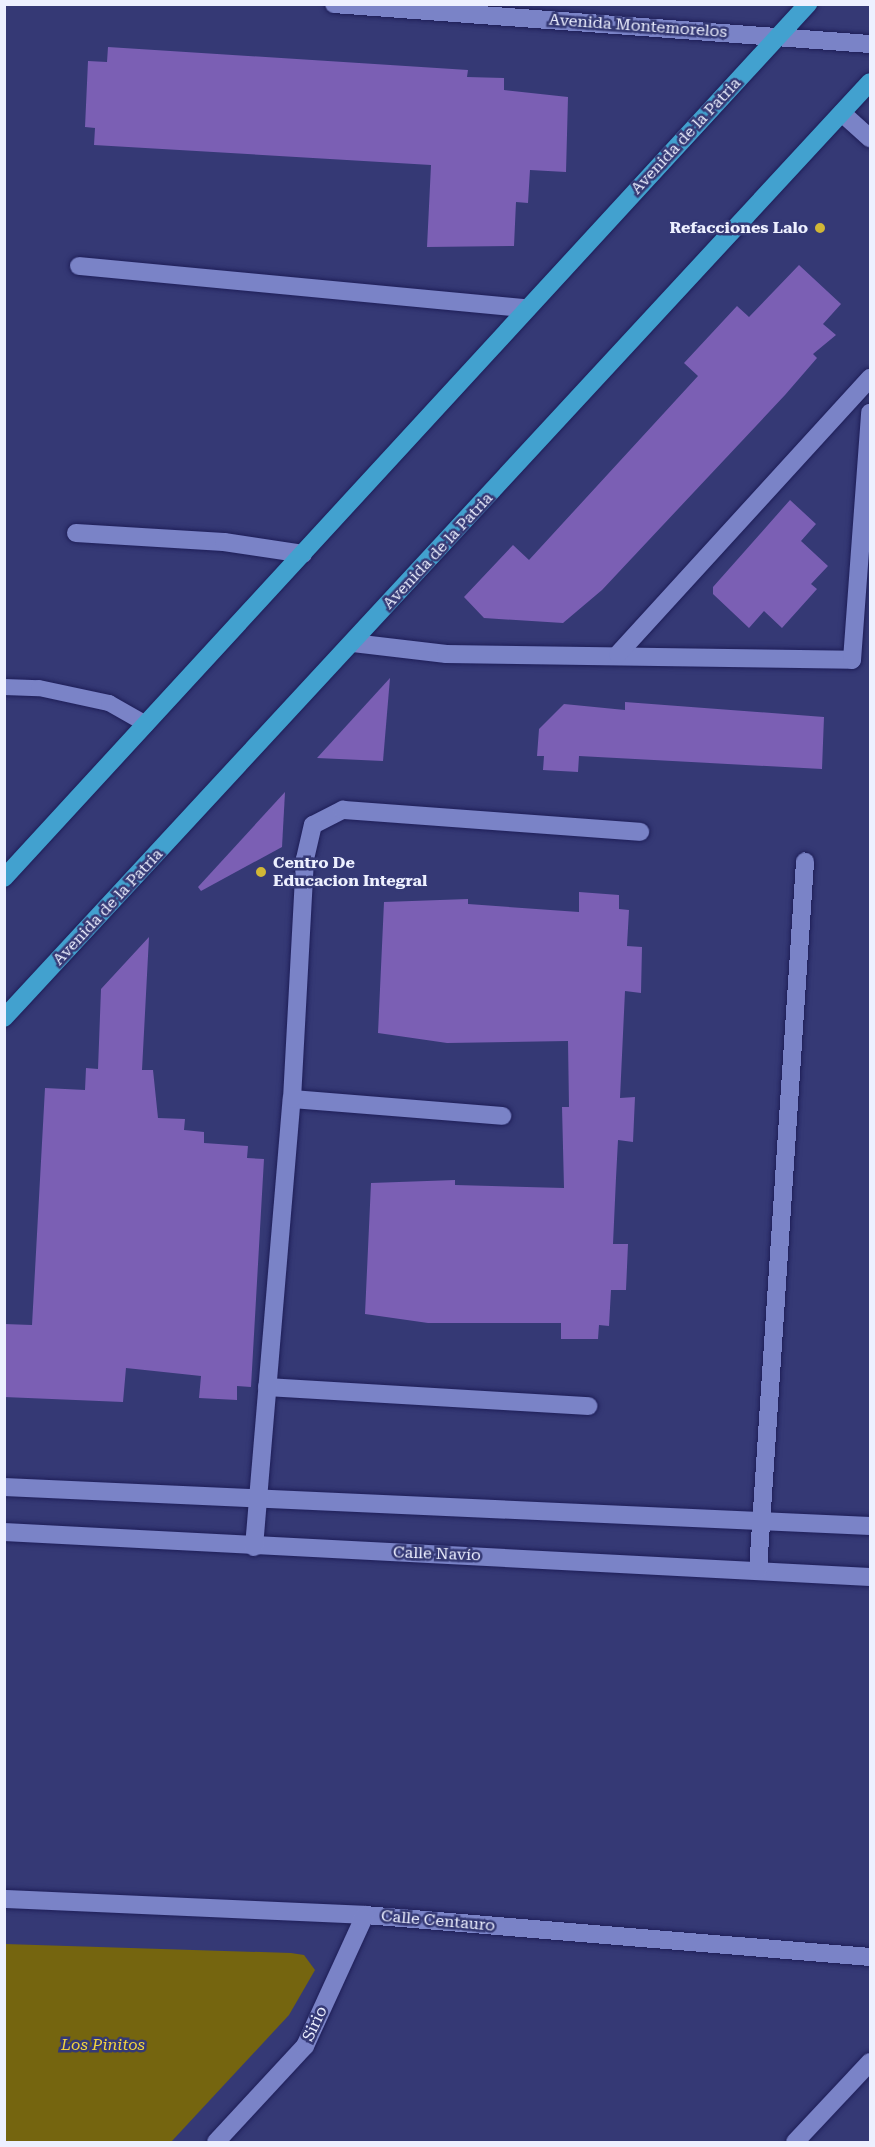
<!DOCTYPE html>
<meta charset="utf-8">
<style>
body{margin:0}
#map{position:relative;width:875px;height:2147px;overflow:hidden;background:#353975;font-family:"Roboto Serif",serif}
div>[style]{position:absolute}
.green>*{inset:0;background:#75650f}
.building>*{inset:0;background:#7b5fb4}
.roads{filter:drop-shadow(0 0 2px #1e1e58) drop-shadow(0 0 2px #1e1e58)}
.lane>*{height:16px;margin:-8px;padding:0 8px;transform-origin:8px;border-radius:8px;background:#7a83c7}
.street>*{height:18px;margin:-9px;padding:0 9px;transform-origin:9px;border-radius:9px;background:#7a83c7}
.primary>*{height:18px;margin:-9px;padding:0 9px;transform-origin:9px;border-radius:9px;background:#42a1cf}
.dots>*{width:16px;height:16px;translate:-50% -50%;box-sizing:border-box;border:3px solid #353975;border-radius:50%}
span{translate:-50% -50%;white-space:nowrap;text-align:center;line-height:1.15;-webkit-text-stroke:5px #353975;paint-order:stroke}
.street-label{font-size:16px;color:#edf0ff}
.poi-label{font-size:16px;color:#edf0ff;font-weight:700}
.right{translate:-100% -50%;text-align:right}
.left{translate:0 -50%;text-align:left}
.park-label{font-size:16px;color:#f1d33f;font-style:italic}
.frame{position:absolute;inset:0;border:6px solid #edf0ff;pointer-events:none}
</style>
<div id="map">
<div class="green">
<i style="clip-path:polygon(5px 1944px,291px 1953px,304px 1955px,315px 1970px,289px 2015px,171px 2142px,5px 2142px)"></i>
</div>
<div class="building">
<i style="clip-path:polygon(108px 47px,468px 70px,467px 77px,504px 78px,504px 90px,568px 97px,566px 172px,530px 170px,528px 203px,516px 202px,514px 246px,427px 247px,431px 165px,94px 145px,95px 128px,85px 127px,88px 61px,107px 62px)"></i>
<i style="clip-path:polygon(799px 265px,841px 304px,823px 324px,836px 335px,813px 354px,817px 358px,785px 395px,602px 590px,563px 623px,484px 618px,464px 597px,513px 545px,529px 560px,698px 376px,684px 363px,737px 306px,749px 317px)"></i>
<i style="clip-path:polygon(790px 500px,816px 524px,801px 541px,828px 566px,811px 584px,817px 589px,782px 628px,764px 611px,749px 628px,713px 594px,713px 587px)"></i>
<i style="clip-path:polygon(390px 678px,383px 761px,317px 758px)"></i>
<i style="clip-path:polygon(625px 702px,824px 717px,822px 769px,579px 756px,578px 772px,543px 770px,544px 756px,537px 756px,539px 729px,564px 704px,625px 710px)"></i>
<i style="clip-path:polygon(285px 792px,282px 847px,201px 891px,198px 887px)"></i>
<i style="clip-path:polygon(579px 892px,619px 895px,619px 909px,629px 910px,627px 946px,642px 947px,641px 993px,625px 991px,620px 1098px,635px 1097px,633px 1142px,618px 1140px,616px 1178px,613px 1244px,628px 1244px,626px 1290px,611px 1290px,609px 1326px,599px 1325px,598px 1339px,561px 1339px,561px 1323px,428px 1323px,365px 1314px,371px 1183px,455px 1180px,455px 1185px,564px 1188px,562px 1107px,569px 1107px,568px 1041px,447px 1043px,378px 1033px,384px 902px,468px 899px,468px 904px,579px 912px)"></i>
<i style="clip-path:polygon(149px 937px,142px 1070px,153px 1070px,158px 1118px,185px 1119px,184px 1130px,204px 1132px,204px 1143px,248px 1146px,247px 1158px,264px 1159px,251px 1387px,237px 1386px,237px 1400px,199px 1398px,201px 1376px,126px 1368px,123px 1402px,4px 1397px,4px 1324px,32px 1325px,45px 1088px,85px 1090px,86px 1068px,98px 1069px,101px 989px)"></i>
</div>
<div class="roads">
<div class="lane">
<i style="left:4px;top:687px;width:35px;rotate:2deg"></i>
<i style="left:39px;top:688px;width:72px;rotate:12.1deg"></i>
<i style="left:109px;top:703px;width:43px;rotate:29.6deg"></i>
</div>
<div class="street">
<i style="left:334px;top:4px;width:537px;rotate:4.27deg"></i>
<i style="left:842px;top:113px;width:38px;rotate:42deg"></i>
<i style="left:79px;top:266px;width:450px;rotate:5.4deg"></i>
<i style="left:76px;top:533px;width:148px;rotate:3.5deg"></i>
<i style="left:224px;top:542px;width:80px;rotate:8.6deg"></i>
<i style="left:353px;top:643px;width:94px;rotate:6.7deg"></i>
<i style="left:446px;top:654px;width:406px;rotate:0.8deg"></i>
<i style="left:852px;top:660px;width:248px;rotate:-85.8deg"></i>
<i style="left:618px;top:654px;width:374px;rotate:-47.6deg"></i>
<i style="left:292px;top:1099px;width:211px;rotate:4.6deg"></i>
<i style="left:267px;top:1387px;width:322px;rotate:3.4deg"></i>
<i style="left:4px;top:1487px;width:867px;rotate:2.58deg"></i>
<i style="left:4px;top:1532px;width:867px;rotate:2.97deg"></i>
<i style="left:254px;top:1547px;width:450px;rotate:-85.2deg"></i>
<i style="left:292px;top:1099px;width:240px;rotate:-86.9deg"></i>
<i style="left:305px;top:859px;width:35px;rotate:-77deg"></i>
<i style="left:313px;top:825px;width:34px;rotate:-27deg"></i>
<i style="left:343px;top:810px;width:298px;rotate:4.2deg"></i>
<i style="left:758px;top:1570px;width:710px;rotate:-86.2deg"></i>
<i style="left:4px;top:1899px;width:361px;rotate:2.5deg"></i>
<i style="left:365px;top:1915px;width:507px;rotate:4.75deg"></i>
<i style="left:216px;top:2142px;width:131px;rotate:-47.2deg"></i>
<i style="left:305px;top:2046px;width:144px;rotate:-65.4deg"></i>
<i style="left:795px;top:2142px;width:110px;rotate:-46.8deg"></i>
</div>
<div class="primary">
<i style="left:4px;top:878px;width:1188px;rotate:-47.39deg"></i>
<i style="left:4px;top:1018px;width:1275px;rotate:-47.22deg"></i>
</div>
</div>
<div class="dots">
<i style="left:820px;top:228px;background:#d1b736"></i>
<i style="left:261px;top:872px;background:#d1b736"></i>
</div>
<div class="street-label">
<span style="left:638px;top:26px;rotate:4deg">Avenida Montemorelos</span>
<span style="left:686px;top:136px;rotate:-47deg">Avenida de la Patria</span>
<span style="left:438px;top:551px;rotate:-47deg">Avenida de la Patria</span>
<span style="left:108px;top:907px;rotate:-47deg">Avenida de la Patria</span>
<span style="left:437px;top:1554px;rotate:2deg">Calle Navío</span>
<span style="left:438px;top:1921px;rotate:5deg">Calle Centauro</span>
<span style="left:315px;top:2024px;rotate:-65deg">Sirio</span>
</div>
<div class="poi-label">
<span class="right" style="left:808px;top:228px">Refacciones Lalo</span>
<span class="left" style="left:273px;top:872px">Centro De<br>Educacion Integral</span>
</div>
<div class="park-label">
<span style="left:103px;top:2045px">Los Pinitos</span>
</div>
<div class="frame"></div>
</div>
